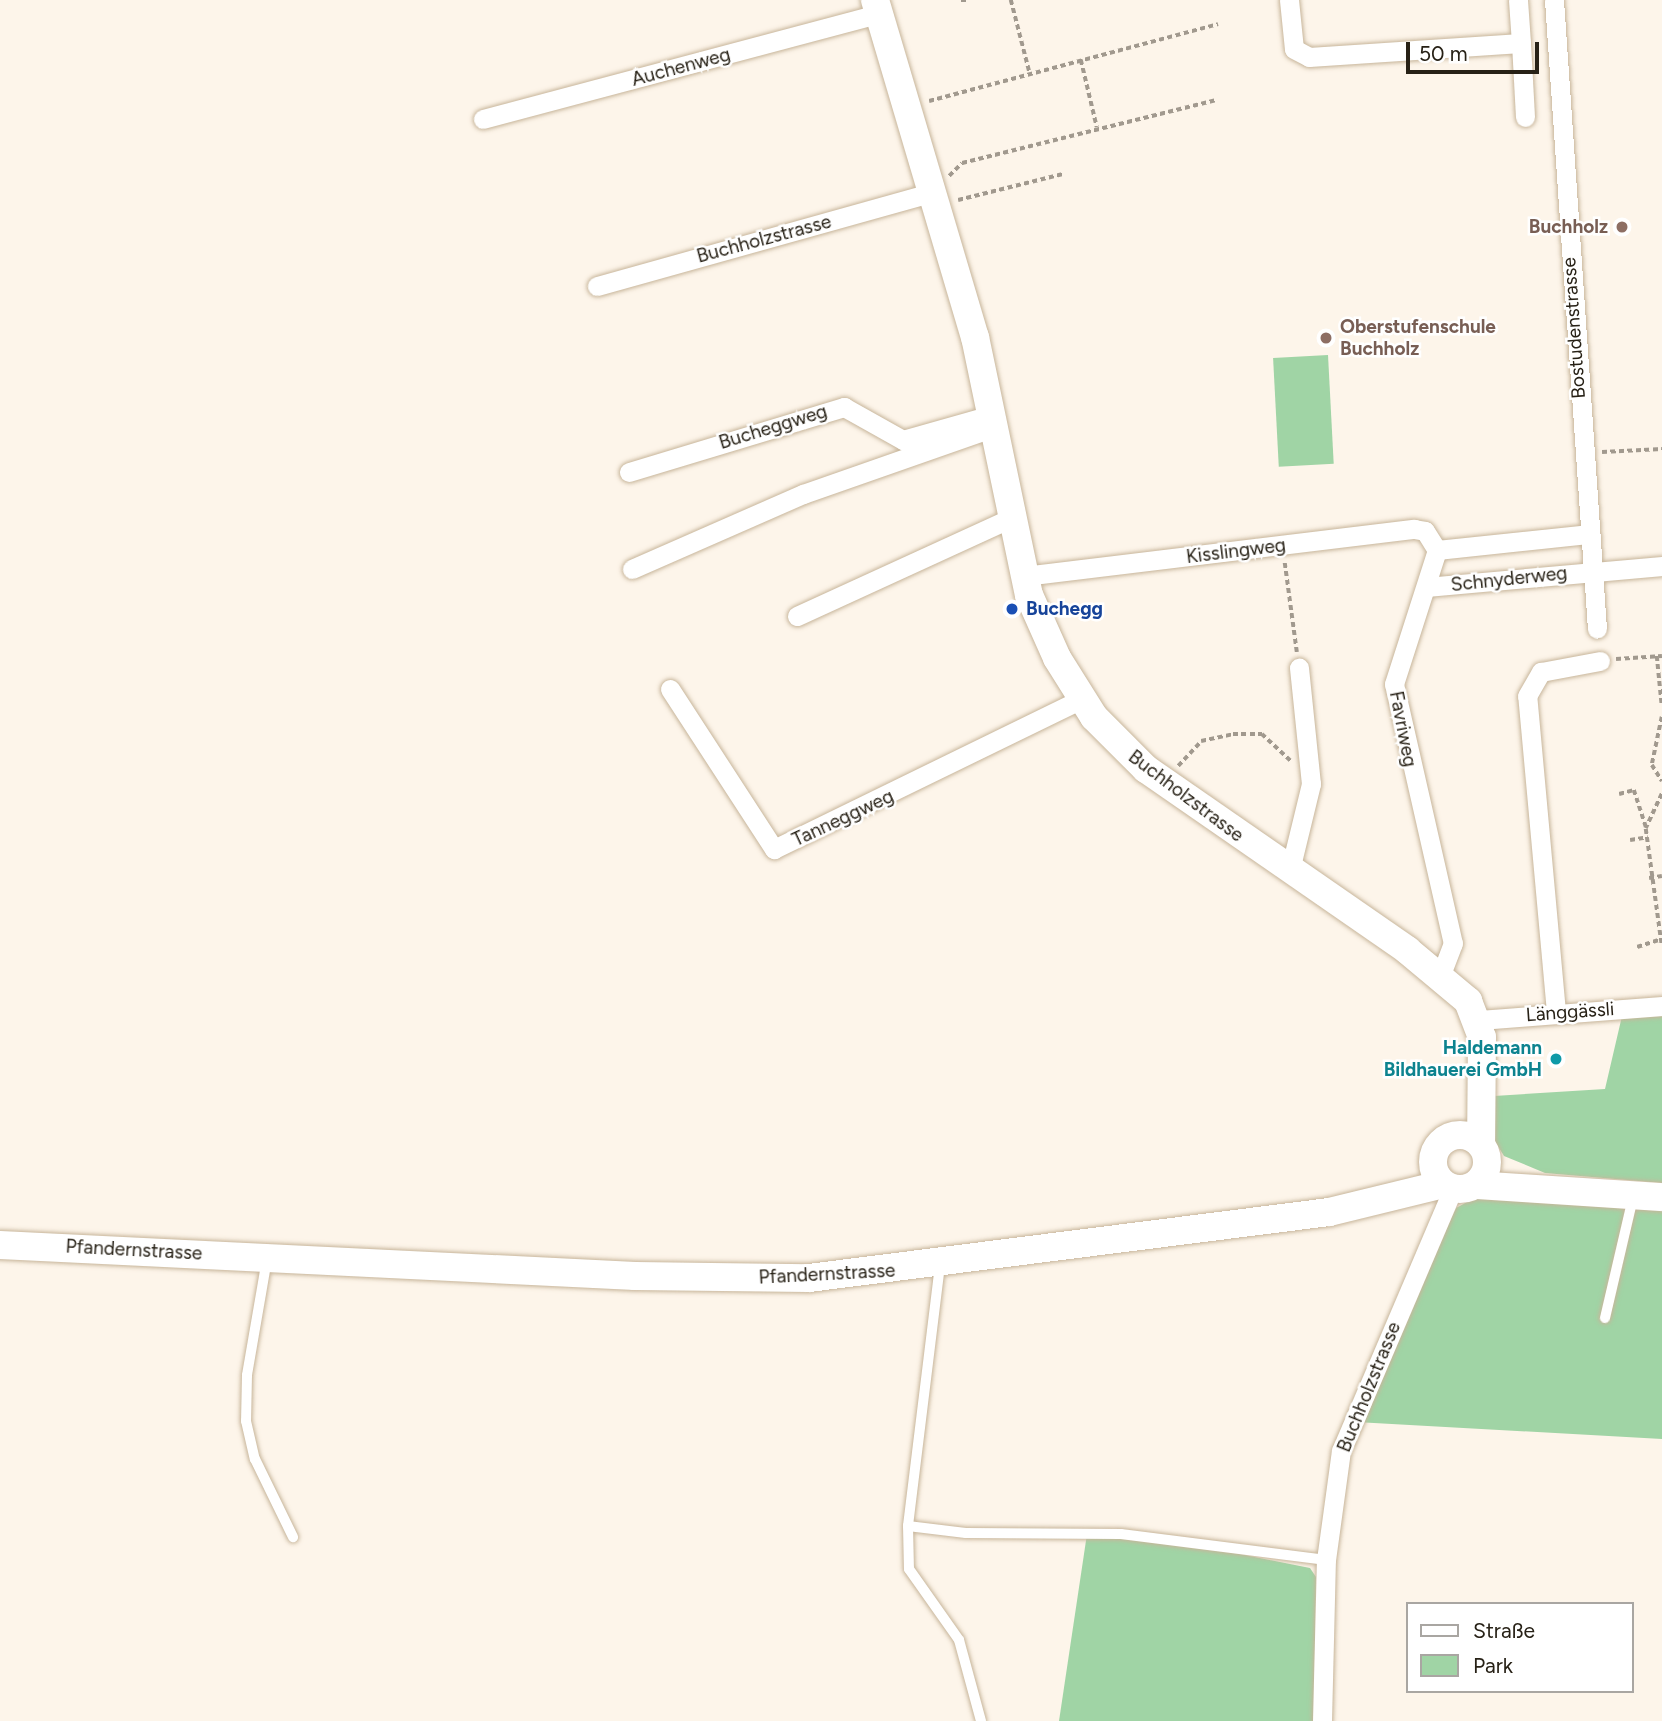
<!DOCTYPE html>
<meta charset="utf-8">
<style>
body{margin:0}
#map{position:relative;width:1662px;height:1721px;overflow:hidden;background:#fdf5ea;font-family:Figtree,sans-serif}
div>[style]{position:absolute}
.green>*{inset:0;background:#a0d4a5;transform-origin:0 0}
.path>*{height:3.5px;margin-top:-1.75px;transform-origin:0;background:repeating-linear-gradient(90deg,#a1998e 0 5px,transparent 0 8.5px)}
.roads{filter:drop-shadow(0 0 2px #c7b59a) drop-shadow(0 0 2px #c7b59a)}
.lane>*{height:10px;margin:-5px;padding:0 5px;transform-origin:5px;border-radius:5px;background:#fff}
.street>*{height:19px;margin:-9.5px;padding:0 9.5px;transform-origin:9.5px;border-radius:9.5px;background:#fff}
.secondary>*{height:28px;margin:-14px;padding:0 14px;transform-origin:14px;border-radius:14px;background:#fff}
.secondary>.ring{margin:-14px;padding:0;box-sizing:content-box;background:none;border:28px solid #fff;border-radius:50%}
.dots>*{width:19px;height:19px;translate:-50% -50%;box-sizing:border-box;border:4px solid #fff;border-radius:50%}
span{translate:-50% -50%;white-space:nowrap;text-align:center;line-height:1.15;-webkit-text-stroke:5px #fff;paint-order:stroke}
.street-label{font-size:19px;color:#272116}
.education-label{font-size:19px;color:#785e54;font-weight:700}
.right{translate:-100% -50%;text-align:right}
.left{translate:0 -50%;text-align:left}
.transit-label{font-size:19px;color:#164399;font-weight:700}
.culture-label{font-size:19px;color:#0d838f;font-weight:700}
.legend{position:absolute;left:1406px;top:1602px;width:228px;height:91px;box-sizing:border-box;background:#fff;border:2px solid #a9a6a2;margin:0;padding:9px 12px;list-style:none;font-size:21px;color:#272116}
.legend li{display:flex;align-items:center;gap:14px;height:35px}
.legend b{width:35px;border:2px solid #a9a6a2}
.scale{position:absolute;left:1406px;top:42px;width:133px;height:32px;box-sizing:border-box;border:4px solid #272116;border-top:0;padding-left:9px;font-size:21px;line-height:24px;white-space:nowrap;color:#272116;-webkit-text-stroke:5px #fff;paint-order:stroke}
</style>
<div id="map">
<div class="green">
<i style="left:1328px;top:355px;width:109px;height:55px;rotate:87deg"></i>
<i style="clip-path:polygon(1662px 1014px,1662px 1183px,1545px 1173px,1504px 1156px,1493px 1138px,1494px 1096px,1605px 1089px,1622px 1016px)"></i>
<i style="clip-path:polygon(1484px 1193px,1662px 1207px,1662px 1439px,1356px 1422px,1456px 1208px)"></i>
<i style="clip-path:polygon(1087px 1534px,1175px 1541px,1310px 1568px,1316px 1577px,1314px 1721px,1059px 1721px)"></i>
</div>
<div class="path">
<i style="left:961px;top:0;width:7px"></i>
<i style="left:1011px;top:0;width:76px;rotate:75.6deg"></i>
<i style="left:1081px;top:60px;width:69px;rotate:76.6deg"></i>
<i style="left:929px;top:101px;width:299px;rotate:-14.9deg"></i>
<i style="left:949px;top:176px;width:18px;rotate:-45deg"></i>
<i style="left:962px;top:163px;width:263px;rotate:-13.9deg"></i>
<i style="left:958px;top:200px;width:108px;rotate:-13.9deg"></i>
<i style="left:1602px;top:452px;width:60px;rotate:-2.9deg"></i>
<i style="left:1285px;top:563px;width:90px;rotate:82.3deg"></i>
<i style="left:1657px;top:656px;width:50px;rotate:84.3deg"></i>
<i style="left:1616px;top:659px;width:46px;rotate:-3.7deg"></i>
<i style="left:1662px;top:717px;width:49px;rotate:101.8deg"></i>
<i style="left:1652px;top:765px;width:19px;rotate:58deg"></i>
<i style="left:1178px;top:766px;width:34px;rotate:-47deg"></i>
<i style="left:1201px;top:741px;width:33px;rotate:-12deg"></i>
<i style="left:1233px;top:734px;width:29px"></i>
<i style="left:1262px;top:734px;width:40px;rotate:43deg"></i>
<i style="left:1619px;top:794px;width:16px;rotate:-15deg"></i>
<i style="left:1634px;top:790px;width:39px;rotate:72deg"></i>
<i style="left:1662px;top:794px;width:38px;rotate:115deg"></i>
<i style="left:1646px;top:829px;width:118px;rotate:82.2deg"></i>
<i style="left:1630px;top:840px;width:18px;rotate:-9deg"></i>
<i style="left:1649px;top:878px;width:13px;rotate:-9deg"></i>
<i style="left:1637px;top:947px;width:25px;rotate:-18deg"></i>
</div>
<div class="roads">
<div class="lane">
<i style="left:267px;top:1259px;width:118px;rotate:99.8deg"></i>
<i style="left:247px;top:1375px;width:46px;rotate:91.2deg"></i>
<i style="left:246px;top:1421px;width:39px;rotate:77deg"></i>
<i style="left:255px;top:1459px;width:87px;rotate:64deg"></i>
<i style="left:940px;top:1265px;width:263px;rotate:97deg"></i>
<i style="left:908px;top:1526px;width:43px;rotate:88.7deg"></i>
<i style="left:909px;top:1569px;width:87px;rotate:54.8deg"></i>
<i style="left:959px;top:1640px;width:84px;rotate:74.8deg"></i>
<i style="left:1605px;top:1318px;width:123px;rotate:-76.9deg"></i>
<i style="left:908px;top:1526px;width:58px;rotate:6.9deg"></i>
<i style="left:966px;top:1533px;width:155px;rotate:0.4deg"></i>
<i style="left:1121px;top:1534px;width:207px;rotate:7.2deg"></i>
</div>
<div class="street">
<i style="left:1289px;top:0;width:49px;rotate:84.2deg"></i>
<i style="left:1294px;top:49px;width:17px;rotate:28deg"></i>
<i style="left:1309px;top:57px;width:212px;rotate:-3.8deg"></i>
<i style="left:1521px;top:43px;width:43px;rotate:-94deg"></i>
<i style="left:1554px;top:0;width:630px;rotate:86.09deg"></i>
<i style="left:1521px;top:43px;width:74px;rotate:86.9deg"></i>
<i style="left:483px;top:119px;width:410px;rotate:-14.9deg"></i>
<i style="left:597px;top:286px;width:347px;rotate:-15.6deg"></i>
<i style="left:629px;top:472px;width:225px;rotate:-16.8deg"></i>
<i style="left:844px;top:407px;width:68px;rotate:29.2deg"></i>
<i style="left:903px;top:440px;width:91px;rotate:-15.9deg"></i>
<i style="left:1437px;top:550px;width:141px;rotate:107.8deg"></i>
<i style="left:1394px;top:684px;width:266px;rotate:77.2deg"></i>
<i style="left:1453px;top:943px;width:36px;rotate:111deg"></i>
<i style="left:1437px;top:550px;width:154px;rotate:-6deg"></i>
<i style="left:632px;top:569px;width:187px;rotate:-23.7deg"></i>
<i style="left:803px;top:494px;width:202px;rotate:-19.3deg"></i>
<i style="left:1024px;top:576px;width:393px;rotate:-6.9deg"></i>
<i style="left:1414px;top:529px;width:11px;rotate:10deg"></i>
<i style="left:1425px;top:531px;width:22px;rotate:58deg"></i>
<i style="left:1426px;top:587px;width:237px;rotate:-5.1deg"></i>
<i style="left:797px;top:616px;width:235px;rotate:-24.6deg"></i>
<i style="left:670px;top:689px;width:191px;rotate:57deg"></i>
<i style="left:774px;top:849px;width:343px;rotate:-26deg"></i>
<i style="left:1290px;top:870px;width:89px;rotate:-76.3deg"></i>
<i style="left:1311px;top:784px;width:117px;rotate:-95.9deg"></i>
<i style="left:1556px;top:1012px;width:317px;rotate:-95.2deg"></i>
<i style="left:1527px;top:696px;width:28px;rotate:-60deg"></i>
<i style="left:1541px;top:672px;width:60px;rotate:-10.6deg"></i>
<i style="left:1479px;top:1020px;width:184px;rotate:-4.4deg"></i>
<i style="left:1322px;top:1721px;width:161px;rotate:-88.6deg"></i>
<i style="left:1326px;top:1560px;width:110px;rotate:-82.2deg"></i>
<i style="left:1341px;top:1451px;width:286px;rotate:-66.9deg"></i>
</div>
<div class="secondary">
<i style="left:875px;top:0;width:352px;rotate:73.5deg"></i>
<i style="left:975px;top:337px;width:264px;rotate:78.2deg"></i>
<i style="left:1029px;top:595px;width:69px;rotate:66deg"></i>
<i style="left:1057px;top:658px;width:70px;rotate:57.9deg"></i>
<i style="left:1094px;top:717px;width:74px;rotate:45deg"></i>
<i style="left:1146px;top:769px;width:318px;rotate:34.7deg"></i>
<i style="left:1407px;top:950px;width:80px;rotate:39.9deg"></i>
<i style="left:1468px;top:1001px;width:39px;rotate:69deg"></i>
<i style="left:1482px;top:1037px;width:108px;rotate:90.5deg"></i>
<i class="ring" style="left:1433px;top:1135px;width:26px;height:26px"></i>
<i style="left:1476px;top:1185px;width:186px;rotate:3.7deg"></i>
<i style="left:0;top:1245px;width:636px;rotate:2.79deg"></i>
<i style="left:635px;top:1276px;width:174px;rotate:0.7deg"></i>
<i style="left:809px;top:1278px;width:524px;rotate:-7.23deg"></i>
<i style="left:1329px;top:1212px;width:118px;rotate:-13.7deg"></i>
</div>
</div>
<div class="dots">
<i style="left:1622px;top:227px;background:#8d6e63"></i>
<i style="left:1326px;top:338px;background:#8d6e63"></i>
<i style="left:1012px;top:609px;background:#1a4fb4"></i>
<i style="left:1556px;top:1059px;background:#0f9aa8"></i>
</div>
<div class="street-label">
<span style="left:681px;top:67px;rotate:-15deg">Auchenweg</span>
<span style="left:764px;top:239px;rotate:-15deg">Buchholzstrasse</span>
<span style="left:1574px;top:328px;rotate:-94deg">Bostudenstrasse</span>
<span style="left:773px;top:427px;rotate:-17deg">Bucheggweg</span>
<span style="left:1236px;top:551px;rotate:-7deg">Kisslingweg</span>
<span style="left:1509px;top:579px;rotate:-6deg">Schnyderweg</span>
<span style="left:1403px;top:729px;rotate:79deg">Favriweg</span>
<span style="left:1186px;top:796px;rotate:37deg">Buchholzstrasse</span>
<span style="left:843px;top:818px;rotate:-25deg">Tanneggweg</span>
<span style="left:1570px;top:1012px;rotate:-4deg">Länggässli</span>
<span style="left:134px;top:1250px;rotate:3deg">Pfandernstrasse</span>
<span style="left:827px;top:1274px;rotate:-3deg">Pfandernstrasse</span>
<span style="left:1369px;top:1387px;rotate:-68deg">Buchholzstrasse</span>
</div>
<div class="education-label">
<span class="right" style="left:1608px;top:227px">Buchholz</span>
<span class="left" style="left:1340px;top:338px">Oberstufenschule<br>Buchholz</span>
</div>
<div class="transit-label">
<span class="left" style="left:1026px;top:609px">Buchegg</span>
</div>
<div class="culture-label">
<span class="right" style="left:1542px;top:1059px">Haldemann<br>Bildhauerei GmbH</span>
</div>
<ul class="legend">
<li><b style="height:9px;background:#fff"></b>Straße</li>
<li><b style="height:19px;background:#a0d4a5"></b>Park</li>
</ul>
<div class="scale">50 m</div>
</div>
